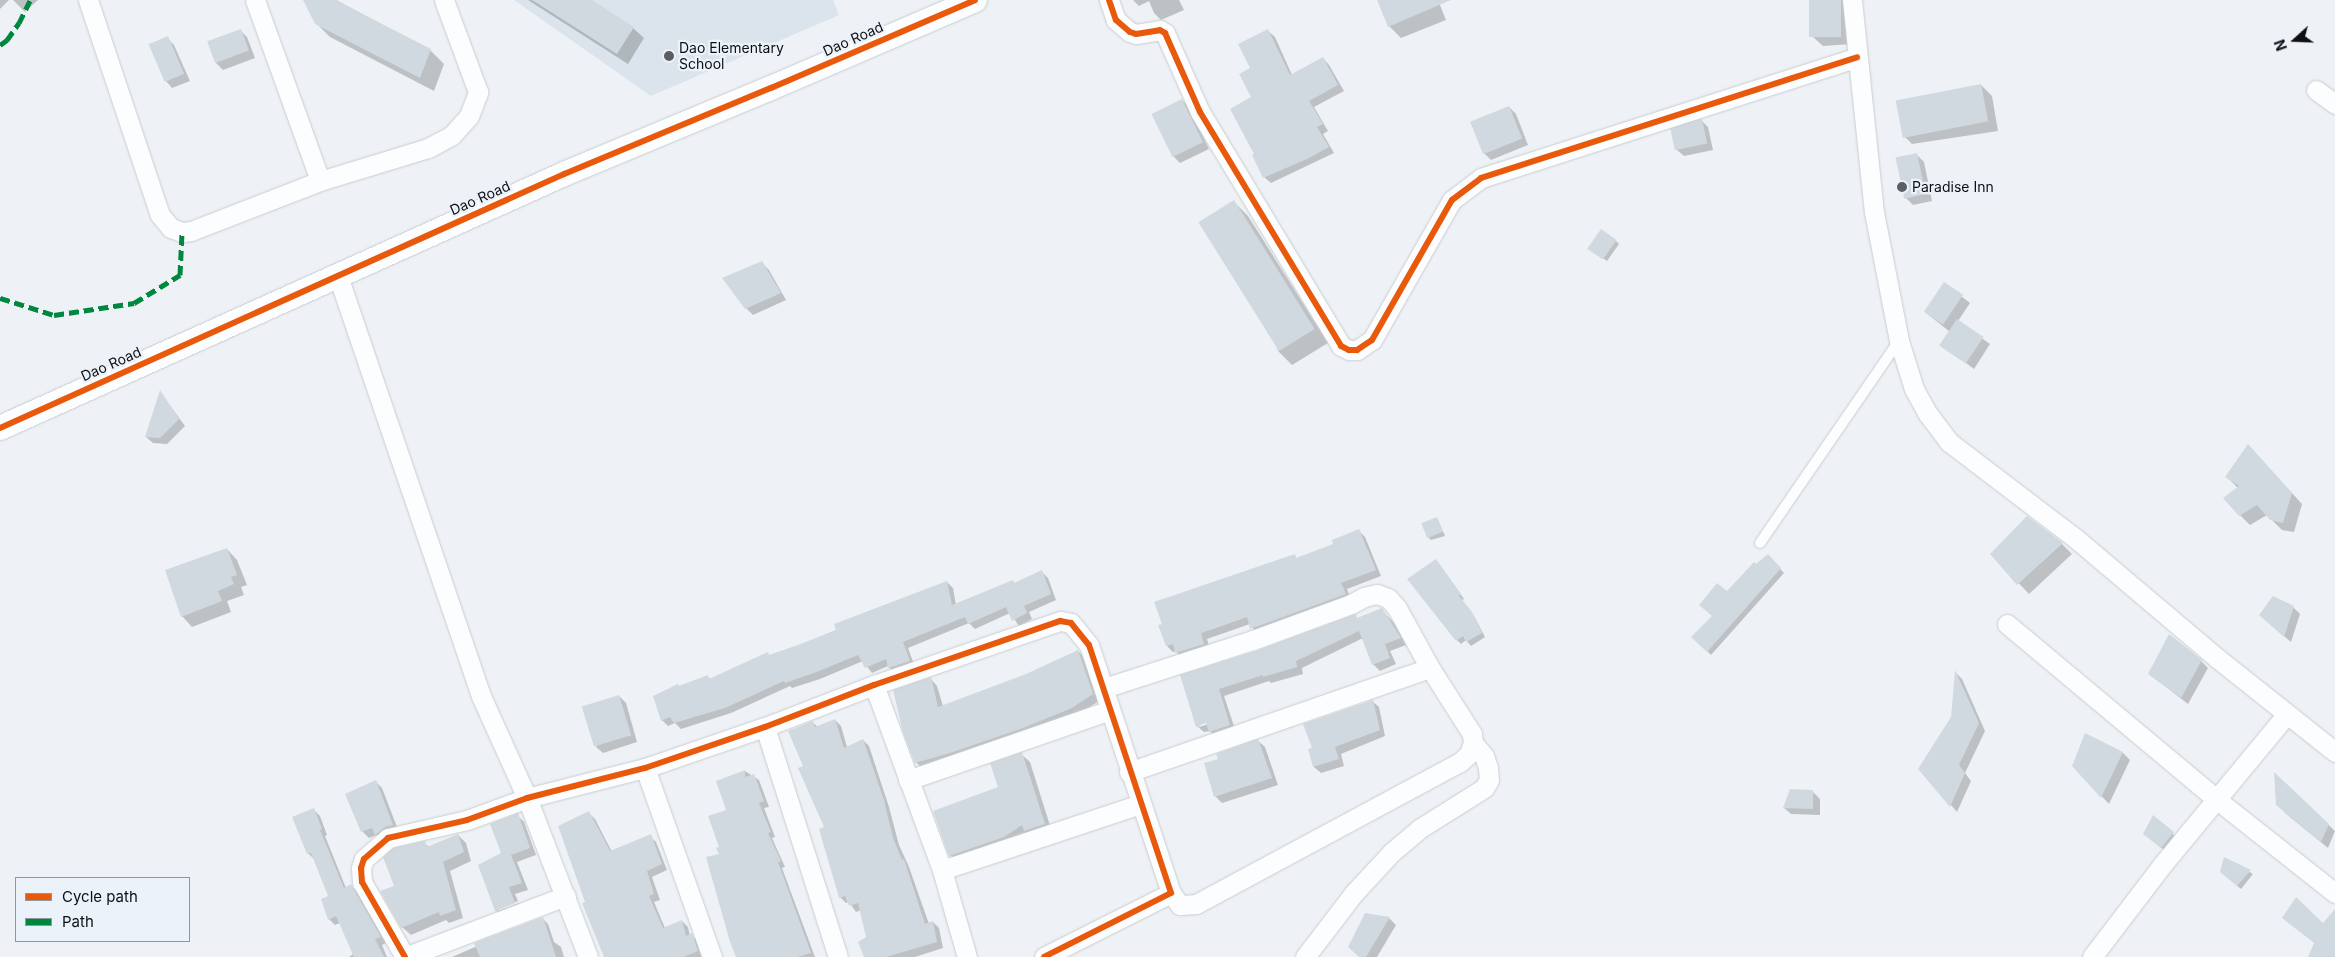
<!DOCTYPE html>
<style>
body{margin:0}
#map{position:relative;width:2335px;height:957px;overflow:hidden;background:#eef2f6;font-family:Inter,sans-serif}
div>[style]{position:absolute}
.built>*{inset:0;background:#dbe4ec}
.shadow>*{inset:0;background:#0003}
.building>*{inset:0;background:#d1d9e0;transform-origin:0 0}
.roads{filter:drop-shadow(0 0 1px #c9cccf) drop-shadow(0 0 1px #c9cccf)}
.service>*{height:10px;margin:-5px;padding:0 5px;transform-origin:5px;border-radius:5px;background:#fcfdfe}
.minor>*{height:19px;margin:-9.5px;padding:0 9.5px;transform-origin:9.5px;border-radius:9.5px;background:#fcfdfe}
.tertiary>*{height:24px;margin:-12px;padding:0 12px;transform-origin:12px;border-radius:12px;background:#fcfdfe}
.quiet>*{height:5px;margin-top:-2.5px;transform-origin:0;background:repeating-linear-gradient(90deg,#00873e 0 10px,transparent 0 15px)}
.cycleway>*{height:6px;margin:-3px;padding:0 3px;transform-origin:3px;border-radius:3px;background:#e8590c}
.dots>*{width:14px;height:14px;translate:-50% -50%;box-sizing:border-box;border:2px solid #ebf2f9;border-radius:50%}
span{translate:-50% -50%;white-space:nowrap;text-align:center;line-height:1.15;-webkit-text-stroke:4.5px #ebf2f9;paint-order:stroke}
.street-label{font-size:14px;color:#0d0f12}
.poi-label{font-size:14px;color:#0d0f12}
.left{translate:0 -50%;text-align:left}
.legend{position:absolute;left:15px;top:877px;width:175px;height:65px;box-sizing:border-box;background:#ebf2f9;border:1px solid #92979d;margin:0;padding:6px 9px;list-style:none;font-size:15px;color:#0d0f12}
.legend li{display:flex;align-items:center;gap:10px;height:25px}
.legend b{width:25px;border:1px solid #92979d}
.north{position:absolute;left:2270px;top:15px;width:50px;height:50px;-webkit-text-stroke:4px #ebf2f9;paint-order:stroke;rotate:250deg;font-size:14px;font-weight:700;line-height:20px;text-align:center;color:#0d0f12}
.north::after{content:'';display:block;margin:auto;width:18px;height:22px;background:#0d0f12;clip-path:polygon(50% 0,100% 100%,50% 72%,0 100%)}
</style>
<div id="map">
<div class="built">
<i style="clip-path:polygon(514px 0,833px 0,839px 15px,651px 96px)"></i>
</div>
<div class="shadow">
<i style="clip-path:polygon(0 0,9px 0,0 9px)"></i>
<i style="clip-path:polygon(13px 0,38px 0,25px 12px)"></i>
<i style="clip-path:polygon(304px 0,336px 0,430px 50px,444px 64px,434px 91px,330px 37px,316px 23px)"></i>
<i style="clip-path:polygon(528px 0,589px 0,633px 28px,644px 38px,628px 64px)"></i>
<i style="clip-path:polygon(1133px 0,1179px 0,1184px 10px,1161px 20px,1154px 13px,1149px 1px,1139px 6px)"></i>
<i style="clip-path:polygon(1378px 0,1438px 0,1446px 20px,1401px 38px,1389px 26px)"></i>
<i style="clip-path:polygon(1810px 0,1849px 0,1853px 44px,1823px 46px,1813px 37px)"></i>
<i style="clip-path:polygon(240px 30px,247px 37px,255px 58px,223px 70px,216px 63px)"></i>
<i style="clip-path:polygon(1268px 31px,1275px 37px,1292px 75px,1323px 58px,1329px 65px,1344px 91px,1314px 107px,1328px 131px,1323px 134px,1334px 153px,1271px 183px,1264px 177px,1253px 98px,1252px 69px)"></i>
<i style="clip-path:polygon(167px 38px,174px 45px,190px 81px,172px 88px,166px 81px)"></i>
<i style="clip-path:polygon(1981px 85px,1992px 96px,1998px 131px,1912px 144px,1902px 134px)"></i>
<i style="clip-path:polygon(1182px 100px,1189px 107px,1209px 149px,1180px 163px,1173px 156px)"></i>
<i style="clip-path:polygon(1509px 107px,1516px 114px,1528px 145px,1491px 160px,1484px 153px)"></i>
<i style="clip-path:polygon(1701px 120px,1708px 127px,1713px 150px,1684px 156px,1677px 150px)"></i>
<i style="clip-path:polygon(1917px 155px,1924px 162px,1932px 201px,1913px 205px,1906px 198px,1897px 159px)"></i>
<i style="clip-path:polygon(1234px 202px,1248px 216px,1328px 343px,1292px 365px,1278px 351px)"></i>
<i style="clip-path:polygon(1616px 241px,1619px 244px,1607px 261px,1589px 248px)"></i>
<i style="clip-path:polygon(762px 263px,769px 270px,786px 300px,753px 315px,746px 308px)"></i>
<i style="clip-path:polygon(1944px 283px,1970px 303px,1958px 321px,1990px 344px,1974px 369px,1942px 345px,1950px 332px,1925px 312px)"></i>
<i style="clip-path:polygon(160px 392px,185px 426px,167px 444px,153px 443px,146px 437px)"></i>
<i style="clip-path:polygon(2258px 456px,2302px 504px,2294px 532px,2282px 530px,2267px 515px,2250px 525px,2240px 515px,2238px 488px,2227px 477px)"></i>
<i style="clip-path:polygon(1437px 518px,1445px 536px,1431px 540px,1428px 537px)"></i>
<i style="clip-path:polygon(1359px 531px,1365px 537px,1381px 576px,1347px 589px,1351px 600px,1257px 634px,1250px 624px,1207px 639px,1210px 650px,1182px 659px,1176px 651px,1173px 652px,1167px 646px,1294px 555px,1297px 559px,1335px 544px)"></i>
<i style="clip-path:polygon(2062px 544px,2072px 554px,2029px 594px,1992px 555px)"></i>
<i style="clip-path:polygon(227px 549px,237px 560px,247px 585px,241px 587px,244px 595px,227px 601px,231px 612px,192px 627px,182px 616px)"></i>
<i style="clip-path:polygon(1771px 559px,1784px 573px,1711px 655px,1693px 637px,1713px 617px,1728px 593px,1756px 566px)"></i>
<i style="clip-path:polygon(1436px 560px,1464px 599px,1462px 600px,1475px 618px,1485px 637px,1471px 646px,1466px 640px,1461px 644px,1457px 640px)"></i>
<i style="clip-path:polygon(1042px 572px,1048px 578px,1056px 600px,1029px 612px,1032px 619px,1019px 626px,1010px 613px,975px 629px,969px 623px,908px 648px,915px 667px,895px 674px,888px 666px,872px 673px,863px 661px,820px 679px,792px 688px,790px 686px,731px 713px,681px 729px,675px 723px,668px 726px,662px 720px,679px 687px,708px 677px,711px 680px,768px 654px,770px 656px,799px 646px,947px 582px,953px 588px,956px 605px,1012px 581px,1015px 584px)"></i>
<i style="clip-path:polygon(2293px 607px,2300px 614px,2291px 642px,2267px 621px)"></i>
<i style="clip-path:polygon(evenodd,1382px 610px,1394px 623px,1406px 645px,1390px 651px,1396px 664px,1380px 671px,1373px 664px,1363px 638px,1302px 668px,1303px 674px,1271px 683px,1269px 681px,1224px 696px,1236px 732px,1217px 738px,1210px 731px,1204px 732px,1197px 726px,1182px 676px,1257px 652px,1355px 616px,1358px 619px,1382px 610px,1212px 720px,1212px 723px,1199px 727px,1199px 724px,1212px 720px)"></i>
<i style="clip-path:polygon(1078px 651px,1085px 658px,1099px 701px,1079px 714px,923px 769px,916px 762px,931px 679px,937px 686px,943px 706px,1027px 675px)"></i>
<i style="clip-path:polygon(2201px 661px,2208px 668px,2188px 704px,2149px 674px)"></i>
<i style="clip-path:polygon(1956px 673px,1962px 679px,1985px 731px,1965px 773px,1971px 781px,1957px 812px,1920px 769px,1953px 718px)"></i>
<i style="clip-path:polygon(619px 696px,626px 703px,637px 742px,603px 753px,596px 747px)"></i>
<i style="clip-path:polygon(1372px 701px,1379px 707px,1385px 736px,1341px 754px,1344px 766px,1321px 773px,1314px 767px,1309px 750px)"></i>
<i style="clip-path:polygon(835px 720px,841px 726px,847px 747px,863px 740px,869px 746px,889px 807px,899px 845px,909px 867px,929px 924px,933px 922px,939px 928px,943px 948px,915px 957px,866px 957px,868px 938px,861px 910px,856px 912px,849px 902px,846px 903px,840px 897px,825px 828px,804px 767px,812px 722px,818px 727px)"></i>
<i style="clip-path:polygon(2086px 734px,2123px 753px,2130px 760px,2109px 804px,2073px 766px)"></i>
<i style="clip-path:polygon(1258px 741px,1265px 747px,1278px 785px,1222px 803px,1216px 797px,1205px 764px,1219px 760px)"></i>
<i style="clip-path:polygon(1021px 754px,1030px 762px,1052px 832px,958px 863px,950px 855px)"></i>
<i style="clip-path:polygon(745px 771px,759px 780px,769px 807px,764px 808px,775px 837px,772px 838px,785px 867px,782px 868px,815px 957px,737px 957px,721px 855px,727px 811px)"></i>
<i style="clip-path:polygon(2276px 775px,2335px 831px,2328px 848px,2284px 812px)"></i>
<i style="clip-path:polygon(375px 781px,382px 788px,399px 832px,383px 841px,377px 835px,369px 838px,362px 831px)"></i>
<i style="clip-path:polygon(1813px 792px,1820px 799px,1820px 815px,1791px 814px,1784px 808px)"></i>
<i style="clip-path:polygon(314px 810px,320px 816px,327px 835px,325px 836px,346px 888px,351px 886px,357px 892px,386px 943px,382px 945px,387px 957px,349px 957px,353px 954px,340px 923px,335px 925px,329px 919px,330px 896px,314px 859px,308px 853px)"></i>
<i style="clip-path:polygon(589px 813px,595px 819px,612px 852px,650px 836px,656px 842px,667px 870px,652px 877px,660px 900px,654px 902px,665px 928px,682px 921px,688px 927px,690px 936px,691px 935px,698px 941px,703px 957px,605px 957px,587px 903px)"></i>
<i style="clip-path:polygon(517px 815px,524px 822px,536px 855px,517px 862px,528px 890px,515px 894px,518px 901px,498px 909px,498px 911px,519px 903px,521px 910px,503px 917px,496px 910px)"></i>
<i style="clip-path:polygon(2153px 817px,2180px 840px,2169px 854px,2144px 834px)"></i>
<i style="clip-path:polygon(458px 835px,466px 843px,471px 861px,450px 871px,463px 918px,449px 923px,446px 920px,411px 935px,402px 927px,396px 886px,424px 843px,429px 847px)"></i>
<i style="clip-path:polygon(2225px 858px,2253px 874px,2241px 889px,2225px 875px)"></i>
<i style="clip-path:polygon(542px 918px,548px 924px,554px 942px,561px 947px,564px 957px,452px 957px)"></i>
<i style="clip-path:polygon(1389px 918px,1396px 925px,1377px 957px,1361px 957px)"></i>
</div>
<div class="building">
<i style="clip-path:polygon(303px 0,335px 0,431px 49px,420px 78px,315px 24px)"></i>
<i style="clip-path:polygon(532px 0,592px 0,634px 27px,617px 54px)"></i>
<i style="clip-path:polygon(1377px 0,1451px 0,1388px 27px)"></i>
<i style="left:1809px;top:0;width:32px;height:37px"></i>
<i style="left:241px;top:29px;width:23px;height:36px;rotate:70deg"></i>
<i style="clip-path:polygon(1268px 29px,1290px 75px,1323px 57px,1338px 85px,1309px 101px,1323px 124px,1317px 127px,1329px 147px,1309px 158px,1263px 178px,1252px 155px,1254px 154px,1230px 109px,1251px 97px,1239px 74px,1250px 68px,1238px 44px)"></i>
<i style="left:168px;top:36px;width:41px;height:21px;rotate:67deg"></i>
<i style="left:1981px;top:84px;width:38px;height:87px;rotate:79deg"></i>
<i style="left:1182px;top:99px;width:48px;height:34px;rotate:64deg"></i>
<i style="left:1509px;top:106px;width:35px;height:42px;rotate:68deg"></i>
<i style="left:1702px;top:119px;width:25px;height:33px;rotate:78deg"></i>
<i style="left:1917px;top:153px;width:42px;height:22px;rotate:78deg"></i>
<i style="left:1234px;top:200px;width:152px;height:42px;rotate:58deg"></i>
<i style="left:1601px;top:229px;width:19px;height:24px;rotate:35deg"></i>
<i style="clip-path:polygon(762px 261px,781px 293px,745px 309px,722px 278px)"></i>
<i style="left:1944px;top:282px;width:23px;height:36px;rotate:34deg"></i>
<i style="left:1957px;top:319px;width:32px;height:32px;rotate:34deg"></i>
<i style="clip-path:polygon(160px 390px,179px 419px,160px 438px,145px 437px)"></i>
<i style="clip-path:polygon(2248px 444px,2292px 493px,2283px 523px,2270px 520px,2257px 505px,2239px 516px,2223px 498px,2239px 486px,2225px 477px)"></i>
<i style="clip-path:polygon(2027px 516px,2063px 543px,2017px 585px,1990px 554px)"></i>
<i style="left:1437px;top:517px;width:16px;height:17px;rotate:68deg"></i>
<i style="clip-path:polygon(1359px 529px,1376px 570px,1341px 583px,1346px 594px,1250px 629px,1247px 617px,1219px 627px,1201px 633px,1204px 644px,1175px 653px,1173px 644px,1166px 646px,1158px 625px,1162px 624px,1154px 602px,1295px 554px,1296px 558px,1333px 544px,1332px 540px)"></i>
<i style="clip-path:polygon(227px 548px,237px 575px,231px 577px,234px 584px,218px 591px,222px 601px,181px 617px,165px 570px)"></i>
<i style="clip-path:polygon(1768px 554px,1781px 568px,1707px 652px,1691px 637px,1712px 616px,1699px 605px,1717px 583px,1727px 591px,1754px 562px,1756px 564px)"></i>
<i style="clip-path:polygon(1436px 559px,1461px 594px,1459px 596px,1472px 612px,1482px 633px,1466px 642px,1463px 636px,1456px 641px,1407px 579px)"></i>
<i style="clip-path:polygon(1042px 570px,1051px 594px,1024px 606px,1027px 613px,1012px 621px,1006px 607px,968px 624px,965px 617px,903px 642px,910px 661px,888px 668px,886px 659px,865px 668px,858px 655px,814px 673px,785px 683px,784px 681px,725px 708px,674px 723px,670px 717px,661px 721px,653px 696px,678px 684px,679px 686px,708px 675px,709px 679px,768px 652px,769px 655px,798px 645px,836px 630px,834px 624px,947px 581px,952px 605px,1013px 580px,1014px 583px)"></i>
<i style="clip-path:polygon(2273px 596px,2294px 606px,2284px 637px,2259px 615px)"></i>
<i style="clip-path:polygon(1382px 608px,1401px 638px,1385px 644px,1390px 658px,1372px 665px,1359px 631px,1296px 661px,1297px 667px,1263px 677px,1263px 675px,1219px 689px,1230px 725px,1209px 732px,1206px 723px,1196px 727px,1180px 675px,1256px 651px,1356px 614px,1357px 618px)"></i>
<i style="clip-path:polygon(2169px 634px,2202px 660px,2181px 698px,2148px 674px)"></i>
<i style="clip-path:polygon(1078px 650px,1093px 694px,1072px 708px,1023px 728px,950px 753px,915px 763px,903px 732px,893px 690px,931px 677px,938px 707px,1026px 674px)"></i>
<i style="clip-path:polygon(1955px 670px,1979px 723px,1959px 765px,1965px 773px,1950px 807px,1918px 769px,1951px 717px)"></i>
<i style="left:619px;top:695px;width:42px;height:39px;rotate:73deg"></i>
<i style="clip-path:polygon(1373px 700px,1380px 730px,1335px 747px,1339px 759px,1313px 767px,1308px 749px,1312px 748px,1303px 724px)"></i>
<i style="clip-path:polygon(835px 719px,844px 748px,863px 739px,884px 800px,893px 838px,902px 860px,904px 859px,925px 924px,933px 921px,937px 942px,886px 957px,864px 957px,858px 942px,866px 937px,858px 903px,849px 906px,845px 896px,839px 898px,819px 829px,824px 827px,798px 768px,803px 766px,788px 731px,813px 721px,815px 727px)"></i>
<i style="clip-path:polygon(2085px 733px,2123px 752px,2101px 798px,2072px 766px)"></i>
<i style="clip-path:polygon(1258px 739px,1272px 778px,1214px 797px,1204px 763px,1218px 759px,1216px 754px)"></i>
<i style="clip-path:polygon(1022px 752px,1045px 824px,1024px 831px,1022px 825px,1004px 837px,949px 856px,933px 811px,998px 787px,990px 763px)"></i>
<i style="clip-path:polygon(745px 770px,745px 777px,754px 774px,764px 801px,759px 803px,771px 832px,768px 833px,781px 861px,778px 862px,811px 953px,797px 957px,736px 957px,730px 942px,706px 857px,719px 854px,716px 848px,719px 847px,708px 816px,726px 810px,716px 781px)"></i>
<i style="clip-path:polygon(2274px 772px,2329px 824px,2321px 842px,2276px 805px)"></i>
<i style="clip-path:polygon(376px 780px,393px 825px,385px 827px,375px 835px,372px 828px,361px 832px,345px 794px)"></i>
<i style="clip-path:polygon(1790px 789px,1813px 790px,1813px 809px,1783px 808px)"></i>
<i style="clip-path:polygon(314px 808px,322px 829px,320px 830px,344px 888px,351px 884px,381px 937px,375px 939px,384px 957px,354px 957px,336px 916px,328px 920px,321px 899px,328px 896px,311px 853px,307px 854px,292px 817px)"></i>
<i style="clip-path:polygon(589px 811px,610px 851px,651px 834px,662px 864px,647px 871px,654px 894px,649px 896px,663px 928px,682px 920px,686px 936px,692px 933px,698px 951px,683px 957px,604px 957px,582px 903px,585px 902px,558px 826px)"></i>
<i style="clip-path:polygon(518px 813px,530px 848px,511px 855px,522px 883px,509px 887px,515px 903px,495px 911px,478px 865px,501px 853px,490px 824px)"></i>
<i style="clip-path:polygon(2153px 815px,2174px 832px,2161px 848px,2143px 834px)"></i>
<i style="clip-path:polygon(458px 834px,464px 852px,443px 862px,456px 910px,440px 916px,439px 912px,401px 928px,380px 891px,394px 886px,383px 857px,393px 848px,425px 841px,427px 847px)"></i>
<i style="clip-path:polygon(2224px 857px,2251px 870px,2237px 886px,2220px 872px)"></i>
<i style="clip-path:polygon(2296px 897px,2323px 923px,2335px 909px,2335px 957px,2308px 957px,2314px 943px,2282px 918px)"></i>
<i style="clip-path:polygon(1365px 913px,1390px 917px,1366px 957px,1359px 957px,1348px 947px)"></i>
<i style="clip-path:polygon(543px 917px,556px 957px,480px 957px,474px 943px)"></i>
</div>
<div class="roads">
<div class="service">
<i style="left:1760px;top:543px;width:245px;rotate:-55.5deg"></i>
</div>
<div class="minor">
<i style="left:88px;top:0;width:227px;rotate:71.5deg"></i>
<i style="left:160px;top:215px;width:17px;rotate:50deg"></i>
<i style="left:171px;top:228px;width:12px;rotate:20deg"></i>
<i style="left:182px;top:232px;width:9px;rotate:-6deg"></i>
<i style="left:191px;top:231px;width:138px;rotate:-21.2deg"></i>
<i style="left:320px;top:181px;width:113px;rotate:-17deg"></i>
<i style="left:428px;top:148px;width:27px;rotate:-28deg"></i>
<i style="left:452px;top:135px;width:25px;rotate:-48deg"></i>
<i style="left:469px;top:116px;width:26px;rotate:-69deg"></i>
<i style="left:478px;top:92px;width:98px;rotate:-110.3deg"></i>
<i style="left:255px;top:0;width:192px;rotate:70.2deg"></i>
<i style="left:1109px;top:0;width:21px;rotate:71deg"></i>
<i style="left:1116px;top:20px;width:18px;rotate:41deg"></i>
<i style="left:1130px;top:32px;width:6px;rotate:18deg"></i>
<i style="left:1136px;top:34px;width:24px;rotate:-9deg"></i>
<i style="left:1160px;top:30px;width:6px;rotate:31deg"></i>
<i style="left:1165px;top:33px;width:86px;rotate:66.1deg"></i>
<i style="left:1200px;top:112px;width:273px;rotate:58.9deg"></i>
<i style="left:1341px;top:346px;width:9px;rotate:27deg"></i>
<i style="left:1349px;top:350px;width:8px"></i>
<i style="left:1357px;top:350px;width:18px;rotate:-34deg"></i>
<i style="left:1372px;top:340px;width:161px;rotate:-60.3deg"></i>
<i style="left:1452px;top:200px;width:36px;rotate:-37deg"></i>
<i style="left:1481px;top:178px;width:395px;rotate:-17.8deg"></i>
<i style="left:1852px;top:0;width:213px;rotate:84.1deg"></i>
<i style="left:1874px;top:212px;width:131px;rotate:79deg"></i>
<i style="left:1899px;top:341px;width:50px;rotate:72.6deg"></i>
<i style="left:1914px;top:389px;width:29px;rotate:61deg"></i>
<i style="left:1928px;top:414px;width:35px;rotate:53deg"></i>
<i style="left:1949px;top:442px;width:158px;rotate:37.3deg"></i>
<i style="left:2075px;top:538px;width:186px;rotate:40.2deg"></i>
<i style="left:2217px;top:658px;width:151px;rotate:38.5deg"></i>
<i style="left:2316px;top:90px;width:24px;rotate:36deg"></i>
<i style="left:338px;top:276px;width:444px;rotate:71.2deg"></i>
<i style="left:481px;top:696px;width:112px;rotate:65.7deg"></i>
<i style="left:527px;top:798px;width:170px;rotate:69deg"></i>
<i style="left:2007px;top:624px;width:273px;rotate:39.9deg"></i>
<i style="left:2216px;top:799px;width:152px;rotate:38.3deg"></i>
<i style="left:874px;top:685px;width:197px;rotate:69.8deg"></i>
<i style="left:942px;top:870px;width:91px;rotate:74deg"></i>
<i style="left:1104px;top:688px;width:157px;rotate:-17.9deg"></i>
<i style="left:1253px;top:640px;width:104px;rotate:-20.2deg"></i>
<i style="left:1351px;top:604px;width:15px;rotate:-28deg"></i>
<i style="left:1364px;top:597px;width:13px;rotate:-13deg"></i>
<i style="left:1377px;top:594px;width:12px;rotate:20deg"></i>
<i style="left:1388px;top:598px;width:13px;rotate:48deg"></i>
<i style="left:1397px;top:608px;width:68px;rotate:61.2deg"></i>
<i style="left:1430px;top:668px;width:78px;rotate:57.5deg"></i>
<i style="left:1472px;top:734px;width:9px;rotate:84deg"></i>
<i style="left:1473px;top:743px;width:12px;rotate:110deg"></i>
<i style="left:1469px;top:754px;width:12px;rotate:138deg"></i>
<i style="left:1460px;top:762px;width:300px;rotate:151.7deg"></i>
<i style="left:1196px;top:904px;width:16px;rotate:176deg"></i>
<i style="left:1180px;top:905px;width:15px;rotate:-127deg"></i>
<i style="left:765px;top:727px;width:241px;rotate:72.4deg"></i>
<i style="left:645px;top:768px;width:201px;rotate:70.5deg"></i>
<i style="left:1129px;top:772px;width:318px;rotate:-19.1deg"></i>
<i style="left:908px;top:780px;width:214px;rotate:-19.1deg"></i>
<i style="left:942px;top:870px;width:209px;rotate:-18.4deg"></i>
<i style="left:405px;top:957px;width:86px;rotate:-119.8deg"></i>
<i style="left:362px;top:882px;width:14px;rotate:-94deg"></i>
<i style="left:361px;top:868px;width:9px;rotate:-72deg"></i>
<i style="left:364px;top:859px;width:32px;rotate:-41deg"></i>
<i style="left:388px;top:838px;width:81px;rotate:-12.8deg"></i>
<i style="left:467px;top:820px;width:64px;rotate:-20.1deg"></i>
<i style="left:527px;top:798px;width:122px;rotate:-14.3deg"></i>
<i style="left:645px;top:768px;width:127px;rotate:-18.9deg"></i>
<i style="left:765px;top:727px;width:117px;rotate:-21.1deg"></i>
<i style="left:874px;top:685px;width:197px;rotate:-19deg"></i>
<i style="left:1060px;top:621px;width:11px;rotate:10deg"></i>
<i style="left:1071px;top:623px;width:28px;rotate:51deg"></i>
<i style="left:1089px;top:645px;width:261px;rotate:71.7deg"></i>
<i style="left:1171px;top:893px;width:142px;rotate:153.3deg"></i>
<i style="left:405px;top:957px;width:172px;rotate:-20.8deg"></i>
<i style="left:1305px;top:957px;width:81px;rotate:-52.6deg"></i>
<i style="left:1354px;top:893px;width:56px;rotate:-47.2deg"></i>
<i style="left:1392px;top:852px;width:35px;rotate:-40deg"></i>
<i style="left:1419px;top:829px;width:77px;rotate:-32.2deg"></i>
<i style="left:1484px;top:788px;width:9px;rotate:-58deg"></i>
<i style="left:1489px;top:780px;width:12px;rotate:-95deg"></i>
<i style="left:1488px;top:768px;width:13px;rotate:-108deg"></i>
<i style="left:1484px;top:756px;width:17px;rotate:-130deg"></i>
<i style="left:2092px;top:957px;width:116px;rotate:-52.7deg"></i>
<i style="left:2162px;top:865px;width:196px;rotate:-50.4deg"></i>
</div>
<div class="tertiary">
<i style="left:0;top:428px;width:619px;rotate:-24.24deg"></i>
<i style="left:564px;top:174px;width:224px;rotate:-22.6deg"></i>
<i style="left:771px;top:88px;width:222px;rotate:-23.3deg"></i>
</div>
</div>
<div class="quiet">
<i style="left:0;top:45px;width:9px;rotate:-36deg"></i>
<i style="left:7px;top:40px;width:21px;rotate:-55deg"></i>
<i style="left:19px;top:23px;width:25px;rotate:-64deg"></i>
<i style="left:0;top:298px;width:57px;rotate:17.5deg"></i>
<i style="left:54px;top:315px;width:81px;rotate:-8.5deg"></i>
<i style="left:134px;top:303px;width:54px;rotate:-31.3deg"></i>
<i style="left:180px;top:275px;width:43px;rotate:-87.3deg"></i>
</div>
<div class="cycleway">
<i style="left:1109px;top:0;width:21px;rotate:71deg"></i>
<i style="left:1116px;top:20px;width:18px;rotate:41deg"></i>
<i style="left:1130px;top:32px;width:6px;rotate:18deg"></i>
<i style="left:1136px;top:34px;width:24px;rotate:-9deg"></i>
<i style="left:1160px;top:30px;width:6px;rotate:31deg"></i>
<i style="left:1165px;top:33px;width:86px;rotate:66.1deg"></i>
<i style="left:1200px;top:112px;width:273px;rotate:58.9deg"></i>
<i style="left:1341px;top:346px;width:9px;rotate:27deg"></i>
<i style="left:1349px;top:350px;width:8px"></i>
<i style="left:1357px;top:350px;width:18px;rotate:-34deg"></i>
<i style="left:1372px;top:340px;width:161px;rotate:-60.3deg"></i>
<i style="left:1452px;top:200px;width:36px;rotate:-37deg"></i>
<i style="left:1481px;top:178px;width:395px;rotate:-17.8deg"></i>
<i style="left:0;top:428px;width:619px;rotate:-24.24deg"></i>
<i style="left:564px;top:174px;width:224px;rotate:-22.6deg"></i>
<i style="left:771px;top:88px;width:222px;rotate:-23.3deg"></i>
<i style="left:405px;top:957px;width:86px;rotate:-119.8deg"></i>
<i style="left:362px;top:882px;width:14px;rotate:-94deg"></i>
<i style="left:361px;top:868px;width:9px;rotate:-72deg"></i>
<i style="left:364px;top:859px;width:32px;rotate:-41deg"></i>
<i style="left:388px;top:838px;width:81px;rotate:-12.8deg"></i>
<i style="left:467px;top:820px;width:64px;rotate:-20.1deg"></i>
<i style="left:527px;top:798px;width:122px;rotate:-14.3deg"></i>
<i style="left:645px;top:768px;width:127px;rotate:-18.9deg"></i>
<i style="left:765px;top:727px;width:117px;rotate:-21.1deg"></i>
<i style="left:874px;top:685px;width:197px;rotate:-19deg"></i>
<i style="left:1060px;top:621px;width:11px;rotate:10deg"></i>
<i style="left:1071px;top:623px;width:28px;rotate:51deg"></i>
<i style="left:1089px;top:645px;width:261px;rotate:71.7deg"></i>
<i style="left:1171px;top:893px;width:142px;rotate:153.3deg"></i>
</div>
<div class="dots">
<i style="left:669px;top:56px;background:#5c5e62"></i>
<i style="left:1902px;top:187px;background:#5c5e62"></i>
</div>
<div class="street-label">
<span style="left:853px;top:39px;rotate:-24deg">Dao Road</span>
<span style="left:480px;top:198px;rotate:-24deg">Dao Road</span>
<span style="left:111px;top:364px;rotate:-24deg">Dao Road</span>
</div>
<div class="poi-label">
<span class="left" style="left:679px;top:56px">Dao Elementary<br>School</span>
<span class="left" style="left:1912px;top:187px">Paradise Inn</span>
</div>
<ul class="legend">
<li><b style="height:6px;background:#e8590c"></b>Cycle path</li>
<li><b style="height:6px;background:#00873e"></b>Path</li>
</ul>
<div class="north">N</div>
</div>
